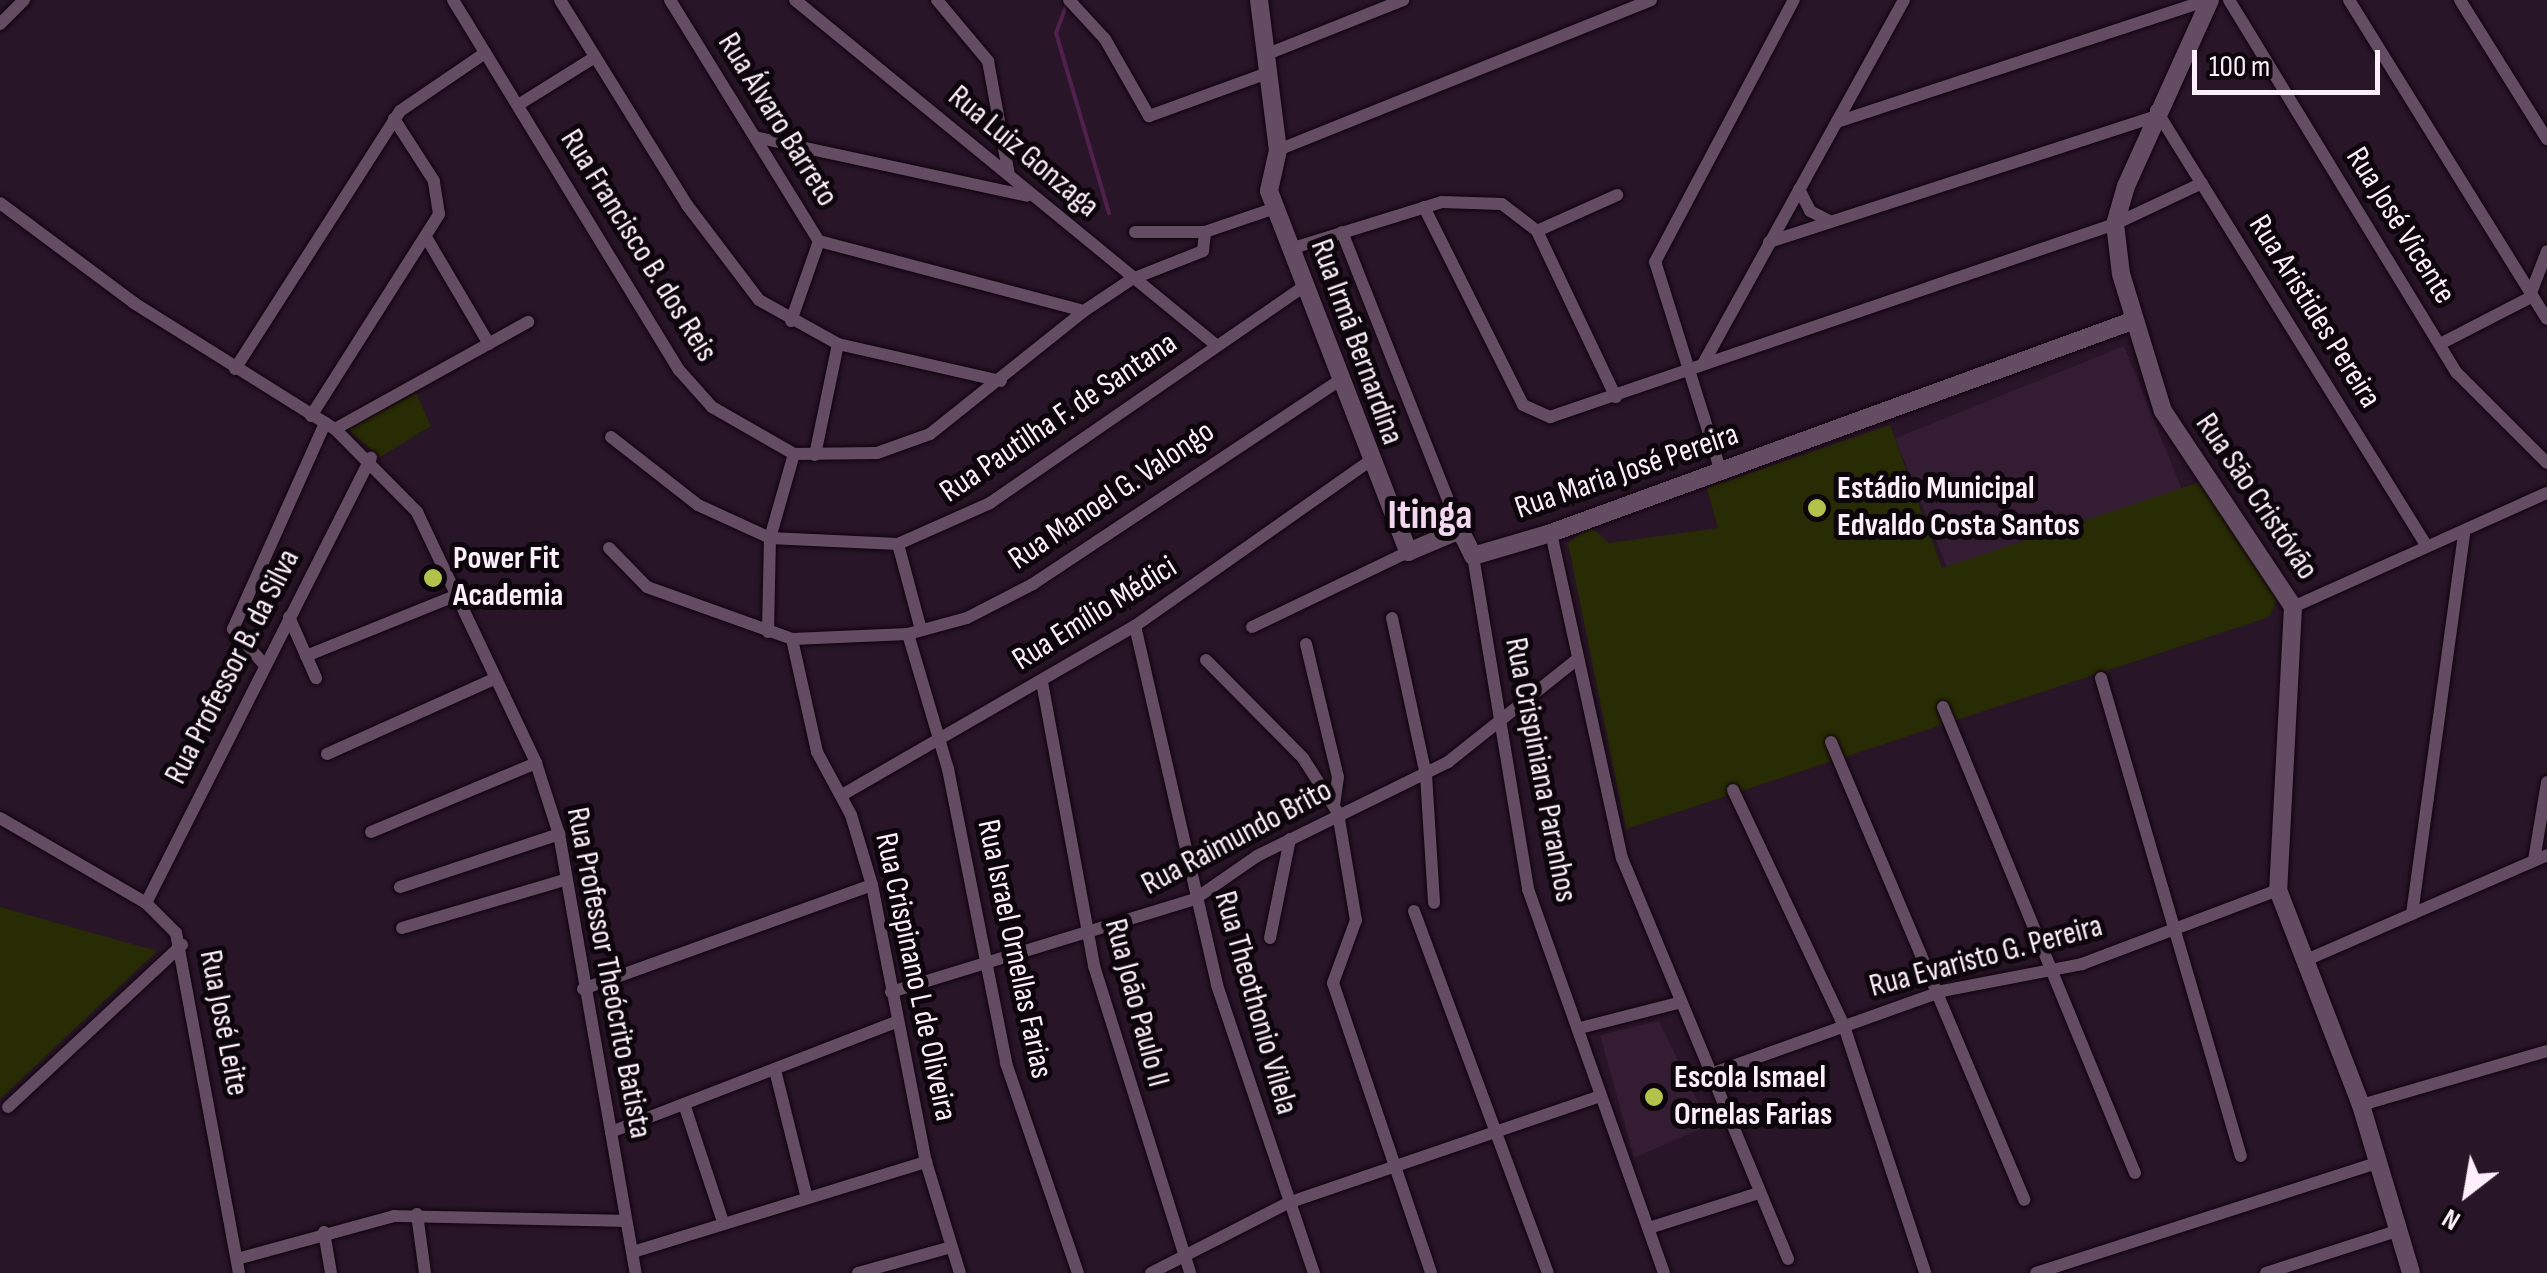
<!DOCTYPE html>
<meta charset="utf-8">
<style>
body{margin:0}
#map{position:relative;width:2547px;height:1273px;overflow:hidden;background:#281527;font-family:"Sofia Sans Condensed",sans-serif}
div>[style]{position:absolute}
.built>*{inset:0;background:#341c32;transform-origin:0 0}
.green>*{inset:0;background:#282c04}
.stream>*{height:4px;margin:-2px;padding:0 2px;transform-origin:2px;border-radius:2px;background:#50214d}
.roads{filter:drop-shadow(0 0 2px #10020f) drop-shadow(0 0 2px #10020f)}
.minor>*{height:12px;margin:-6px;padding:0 6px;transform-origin:6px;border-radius:6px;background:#644d62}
.secondary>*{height:18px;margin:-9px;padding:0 9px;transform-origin:9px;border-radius:9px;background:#644d62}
.dots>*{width:28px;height:28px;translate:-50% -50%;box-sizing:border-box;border:5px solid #0c050b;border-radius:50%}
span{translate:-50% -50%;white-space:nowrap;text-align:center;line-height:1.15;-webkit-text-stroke:10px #0c050b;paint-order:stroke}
.street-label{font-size:32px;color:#fceefa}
.poi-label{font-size:32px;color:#fceefa;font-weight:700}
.left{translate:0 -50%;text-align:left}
.district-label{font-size:42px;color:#f2d8ef;font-weight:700}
.north{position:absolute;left:2417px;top:1143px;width:100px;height:100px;-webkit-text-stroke:8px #0c050b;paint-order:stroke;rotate:211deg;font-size:28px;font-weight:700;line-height:40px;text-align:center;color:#fceefa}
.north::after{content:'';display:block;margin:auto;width:35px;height:45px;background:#fceefa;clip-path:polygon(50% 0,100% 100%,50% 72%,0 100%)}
.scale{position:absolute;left:2192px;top:50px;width:188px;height:45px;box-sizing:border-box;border:5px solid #fceefa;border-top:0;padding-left:12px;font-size:30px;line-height:35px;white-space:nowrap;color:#fceefa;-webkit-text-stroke:8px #0c050b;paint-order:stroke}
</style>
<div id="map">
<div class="built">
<i style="left:2124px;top:346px;width:155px;height:247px;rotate:68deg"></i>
<i style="clip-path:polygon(1659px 1021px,1709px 1125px,1634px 1158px,1600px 1035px)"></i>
</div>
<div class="green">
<i style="clip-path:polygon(416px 393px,431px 426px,380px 457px,348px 429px)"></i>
<i style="clip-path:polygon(1890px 425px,1942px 568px,2209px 479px,2284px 585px,2269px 617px,1626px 829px,1568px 543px,1590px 527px,1609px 543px,1718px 528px,1707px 488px)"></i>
<i style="clip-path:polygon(0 907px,157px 951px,0 1099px)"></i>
</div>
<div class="stream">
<i style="left:1067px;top:3px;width:32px;rotate:110deg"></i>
<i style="left:1056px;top:33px;width:188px;rotate:73.6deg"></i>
</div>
<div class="roads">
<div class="minor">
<i style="left:453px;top:0;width:434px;rotate:58.6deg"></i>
<i style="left:679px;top:370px;width:50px;rotate:48.3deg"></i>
<i style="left:712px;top:407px;width:95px;rotate:29.8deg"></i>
<i style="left:794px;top:454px;width:83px;rotate:-0.7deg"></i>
<i style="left:877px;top:453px;width:56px;rotate:-19.7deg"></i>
<i style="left:930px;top:434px;width:197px;rotate:-38.6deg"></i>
<i style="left:1084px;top:311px;width:58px;rotate:-33.7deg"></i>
<i style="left:1132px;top:279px;width:76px;rotate:-21.5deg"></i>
<i style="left:1203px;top:251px;width:19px;rotate:-84deg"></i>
<i style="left:560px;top:0;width:241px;rotate:58.2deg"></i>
<i style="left:687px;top:205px;width:119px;rotate:52.8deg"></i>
<i style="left:759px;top:300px;width:90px;rotate:29.1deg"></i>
<i style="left:838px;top:344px;width:167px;rotate:12.8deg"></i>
<i style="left:670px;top:0;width:283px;rotate:58.3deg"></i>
<i style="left:819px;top:241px;width:274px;rotate:14.8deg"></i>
<i style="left:795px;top:0;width:544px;rotate:39.33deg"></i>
<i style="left:937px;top:0;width:80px;rotate:50.1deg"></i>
<i style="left:988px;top:61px;width:116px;rotate:79.6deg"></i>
<i style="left:1069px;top:0;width:53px;rotate:47.3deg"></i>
<i style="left:1105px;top:39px;width:89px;rotate:60.3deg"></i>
<i style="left:1149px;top:116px;width:127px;rotate:-19.9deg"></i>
<i style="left:2229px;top:0;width:437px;rotate:58.6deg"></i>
<i style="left:2457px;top:373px;width:127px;rotate:45deg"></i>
<i style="left:2349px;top:0;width:375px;rotate:58.2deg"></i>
<i style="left:2460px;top:0;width:164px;rotate:58deg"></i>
<i style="left:0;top:24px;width:34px;rotate:-45deg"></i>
<i style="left:1265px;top:55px;width:149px;rotate:-21.7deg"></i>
<i style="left:518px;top:105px;width:91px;rotate:-31.9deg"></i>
<i style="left:2156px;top:110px;width:512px;rotate:58.17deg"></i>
<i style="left:1837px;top:122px;width:390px;rotate:-18.2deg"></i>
<i style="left:755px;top:137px;width:278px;rotate:12.2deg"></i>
<i style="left:1278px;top:150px;width:402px;rotate:-21.9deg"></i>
<i style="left:1799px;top:189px;width:25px;rotate:63deg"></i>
<i style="left:1810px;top:211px;width:22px;rotate:27deg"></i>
<i style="left:0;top:203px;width:167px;rotate:36.7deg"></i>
<i style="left:134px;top:303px;width:237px;rotate:32.1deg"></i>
<i style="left:335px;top:429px;width:117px;rotate:45.3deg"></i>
<i style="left:417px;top:512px;width:278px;rotate:64.6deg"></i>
<i style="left:536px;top:763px;width:75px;rotate:72.1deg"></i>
<i style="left:559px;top:834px;width:446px;rotate:80.1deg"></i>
<i style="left:1424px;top:207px;width:221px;rotate:63.4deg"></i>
<i style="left:1523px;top:405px;width:30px;rotate:24deg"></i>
<i style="left:1550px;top:417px;width:597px;rotate:-18.86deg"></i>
<i style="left:2115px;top:224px;width:96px;rotate:-25.2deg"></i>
<i style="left:1537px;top:231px;width:88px;rotate:-24.2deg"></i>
<i style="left:1135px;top:232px;width:70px"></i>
<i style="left:1205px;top:232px;width:74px;rotate:-18.9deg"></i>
<i style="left:1342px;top:232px;width:321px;rotate:68.4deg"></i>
<i style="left:426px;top:237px;width:124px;rotate:59.5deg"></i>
<i style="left:1769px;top:242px;width:402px;rotate:-18deg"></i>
<i style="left:1290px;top:249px;width:159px;rotate:-17.2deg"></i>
<i style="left:1442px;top:202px;width:60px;rotate:1.9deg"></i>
<i style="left:1502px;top:204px;width:44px;rotate:37.6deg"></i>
<i style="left:1537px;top:231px;width:184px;rotate:64.6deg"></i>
<i style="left:2529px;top:298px;width:50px;rotate:-69deg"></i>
<i style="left:791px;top:321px;width:85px;rotate:-70.7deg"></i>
<i style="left:2440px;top:344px;width:100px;rotate:-27.3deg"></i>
<i style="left:1703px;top:364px;width:416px;rotate:-61.1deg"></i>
<i style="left:235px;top:369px;width:306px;rotate:-57.4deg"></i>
<i style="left:400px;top:111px;width:103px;rotate:-34.3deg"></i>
<i style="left:311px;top:416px;width:239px;rotate:-57.6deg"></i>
<i style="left:439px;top:214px;width:33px;rotate:-99deg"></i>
<i style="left:434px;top:181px;width:74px;rotate:-122.8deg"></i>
<i style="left:335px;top:429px;width:221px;rotate:-29deg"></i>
<i style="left:611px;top:437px;width:110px;rotate:38deg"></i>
<i style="left:698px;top:505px;width:79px;rotate:24.6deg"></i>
<i style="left:770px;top:538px;width:128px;rotate:2.7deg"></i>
<i style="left:898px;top:544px;width:101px;rotate:-24deg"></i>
<i style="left:990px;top:503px;width:379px;rotate:-34.6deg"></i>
<i style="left:815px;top:455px;width:113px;rotate:-78.3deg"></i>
<i style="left:1721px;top:472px;width:220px;rotate:-107.4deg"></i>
<i style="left:1655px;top:262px;width:297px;rotate:-62.1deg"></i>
<i style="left:1551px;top:533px;width:333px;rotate:77.7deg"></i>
<i style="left:1622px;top:858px;width:434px;rotate:67.5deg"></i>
<i style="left:898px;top:544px;width:89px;rotate:75deg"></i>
<i style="left:609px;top:548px;width:54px;rotate:45.7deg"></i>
<i style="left:647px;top:587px;width:154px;rotate:19.7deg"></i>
<i style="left:792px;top:639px;width:116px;rotate:-2.5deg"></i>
<i style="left:908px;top:634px;width:61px;rotate:-15.2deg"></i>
<i style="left:967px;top:618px;width:74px;rotate:-27.3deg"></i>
<i style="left:1033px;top:584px;width:364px;rotate:-33.6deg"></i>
<i style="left:1473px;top:556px;width:338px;rotate:80.6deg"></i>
<i style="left:1528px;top:889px;width:407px;rotate:70.5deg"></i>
<i style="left:2293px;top:607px;width:278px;rotate:-24.2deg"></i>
<i style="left:289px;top:617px;width:67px;rotate:66.1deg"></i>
<i style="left:1392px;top:618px;width:161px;rotate:77.8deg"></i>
<i style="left:1426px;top:775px;width:128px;rotate:86.4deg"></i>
<i style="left:1135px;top:626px;width:368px;rotate:77.1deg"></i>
<i style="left:1217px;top:985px;width:304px;rotate:71.4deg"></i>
<i style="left:1252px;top:627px;width:173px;rotate:-25.7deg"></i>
<i style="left:768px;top:632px;width:94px;rotate:-88.8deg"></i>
<i style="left:770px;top:538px;width:87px;rotate:-74.1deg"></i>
<i style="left:908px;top:634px;width:141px;rotate:73.5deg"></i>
<i style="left:948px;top:769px;width:300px;rotate:78.8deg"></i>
<i style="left:1006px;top:1063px;width:222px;rotate:71.1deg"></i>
<i style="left:792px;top:639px;width:116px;rotate:77.5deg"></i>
<i style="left:817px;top:752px;width:72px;rotate:61.6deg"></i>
<i style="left:851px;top:815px;width:73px;rotate:73.3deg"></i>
<i style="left:872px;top:885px;width:282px;rotate:79deg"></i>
<i style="left:926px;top:1162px;width:116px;rotate:73deg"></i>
<i style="left:1306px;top:644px;width:137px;rotate:76.5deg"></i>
<i style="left:1338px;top:777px;width:27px;rotate:98deg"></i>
<i style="left:306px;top:656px;width:163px;rotate:-22deg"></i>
<i style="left:1206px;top:660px;width:138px;rotate:45.3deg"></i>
<i style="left:1303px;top:758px;width:65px;rotate:57.5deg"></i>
<i style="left:1338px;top:813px;width:109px;rotate:80.5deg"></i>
<i style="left:1356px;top:920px;width:67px;rotate:110.1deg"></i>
<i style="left:1333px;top:983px;width:306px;rotate:71.3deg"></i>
<i style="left:262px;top:662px;width:44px;rotate:-131.3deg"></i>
<i style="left:233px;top:629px;width:226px;rotate:-65.9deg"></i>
<i style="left:2101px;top:678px;width:498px;rotate:73.7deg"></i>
<i style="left:1042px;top:682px;width:289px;rotate:79.6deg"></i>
<i style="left:1094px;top:966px;width:322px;rotate:72.6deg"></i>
<i style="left:1943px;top:707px;width:504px;rotate:67.61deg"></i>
<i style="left:1831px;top:742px;width:497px;rotate:67.1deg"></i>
<i style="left:327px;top:754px;width:185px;rotate:-24.2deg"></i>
<i style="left:1733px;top:790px;width:261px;rotate:64.8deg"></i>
<i style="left:1844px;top:1026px;width:260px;rotate:71.8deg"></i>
<i style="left:842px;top:795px;width:338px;rotate:-30deg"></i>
<i style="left:1135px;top:626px;width:285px;rotate:-35.1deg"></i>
<i style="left:0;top:818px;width:169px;rotate:30.2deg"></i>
<i style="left:146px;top:903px;width:42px;rotate:45deg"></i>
<i style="left:176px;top:933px;width:346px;rotate:79.5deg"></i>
<i style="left:371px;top:832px;width:179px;rotate:-22.7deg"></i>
<i style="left:2534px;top:860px;width:79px;rotate:-80.5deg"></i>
<i style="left:400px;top:887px;width:168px;rotate:-18.4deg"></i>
<i style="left:146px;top:903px;width:499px;rotate:-63.2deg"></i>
<i style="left:1414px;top:911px;width:386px;rotate:69.7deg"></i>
<i style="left:2412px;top:914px;width:385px;rotate:-82.2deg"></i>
<i style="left:402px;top:928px;width:172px;rotate:-16.5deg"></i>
<i style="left:1270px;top:938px;width:101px;rotate:-78.6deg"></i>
<i style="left:2306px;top:960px;width:263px;rotate:-23.5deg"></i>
<i style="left:583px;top:989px;width:307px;rotate:-19.8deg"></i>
<i style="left:891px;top:992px;width:318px;rotate:-17deg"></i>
<i style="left:1195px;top:899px;width:75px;rotate:-34.7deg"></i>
<i style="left:1257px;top:856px;width:213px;rotate:-26.2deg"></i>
<i style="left:1448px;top:762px;width:162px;rotate:-38.5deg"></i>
<i style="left:1580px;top:1028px;width:101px;rotate:-14.3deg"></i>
<i style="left:775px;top:1070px;width:132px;rotate:76deg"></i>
<i style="left:1708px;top:1075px;width:249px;rotate:-19.7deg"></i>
<i style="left:1942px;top:991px;width:143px;rotate:-10.9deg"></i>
<i style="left:2082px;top:964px;width:210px;rotate:-20.7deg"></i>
<i style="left:684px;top:1104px;width:124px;rotate:71.7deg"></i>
<i style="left:2361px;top:1105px;width:194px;rotate:-16.2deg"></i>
<i style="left:8px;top:1107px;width:238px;rotate:-43deg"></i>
<i style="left:611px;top:1132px;width:305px;rotate:-21.1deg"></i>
<i style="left:417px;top:1214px;width:60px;rotate:82.3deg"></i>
<i style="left:1649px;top:1228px;width:115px;rotate:-17.7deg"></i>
<i style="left:324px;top:1232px;width:42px;rotate:80.3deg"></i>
<i style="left:633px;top:1252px;width:307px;rotate:-17.1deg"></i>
<i style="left:237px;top:1259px;width:163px;rotate:-15.3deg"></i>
<i style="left:394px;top:1216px;width:231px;rotate:1.2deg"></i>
<i style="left:858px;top:1273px;width:97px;rotate:-15.6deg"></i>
<i style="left:1151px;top:1273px;width:154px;rotate:-27.1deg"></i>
<i style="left:1288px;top:1203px;width:330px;rotate:-18.9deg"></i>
<i style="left:2036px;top:1273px;width:357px;rotate:-17.9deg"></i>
<i style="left:2266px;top:1273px;width:138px;rotate:-17.8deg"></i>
</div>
<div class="secondary">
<i style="left:1259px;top:0;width:151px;rotate:82.8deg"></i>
<i style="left:1278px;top:150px;width:42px;rotate:102.4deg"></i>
<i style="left:1269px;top:191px;width:387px;rotate:68.9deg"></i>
<i style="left:1408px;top:552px;width:56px;rotate:-22.9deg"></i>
<i style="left:1460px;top:530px;width:29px;rotate:63deg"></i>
<i style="left:1473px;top:556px;width:81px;rotate:-16.4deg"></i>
<i style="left:1551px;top:533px;width:615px;rotate:-20.05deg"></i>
<i style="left:2210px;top:0;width:204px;rotate:114.3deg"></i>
<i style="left:2126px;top:186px;width:40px;rotate:106deg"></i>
<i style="left:2115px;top:224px;width:50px;rotate:83.2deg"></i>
<i style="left:2121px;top:274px;width:143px;rotate:73deg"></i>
<i style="left:2163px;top:411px;width:235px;rotate:56.4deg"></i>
<i style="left:2293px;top:607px;width:283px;rotate:93deg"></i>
<i style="left:2278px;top:890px;width:230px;rotate:68.9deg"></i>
<i style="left:2361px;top:1105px;width:175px;rotate:73.4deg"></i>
</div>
</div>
<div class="dots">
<i style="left:1817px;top:508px;background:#b3c24b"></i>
<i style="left:433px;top:578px;background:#b3c24b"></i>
<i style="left:1654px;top:1097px;background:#b3c24b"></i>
</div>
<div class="street-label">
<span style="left:777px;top:120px;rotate:58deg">Rua Álvaro Barreto</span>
<span style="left:1023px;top:152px;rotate:40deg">Rua Luiz Gonzaga</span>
<span style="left:2400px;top:226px;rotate:58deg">Rua José Vicente</span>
<span style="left:638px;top:246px;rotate:58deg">Rua Francisco B. dos Reis</span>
<span style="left:2314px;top:312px;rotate:58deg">Rua Aristides Pereira</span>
<span style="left:1356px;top:342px;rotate:70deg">Rua Irmã Bernardina</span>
<span style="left:1059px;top:418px;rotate:-34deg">Rua Pautilha F. de Santana</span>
<span style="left:1627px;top:472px;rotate:-19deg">Rua Maria José Pereira</span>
<span style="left:1112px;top:496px;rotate:-34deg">Rua Manoel G. Valongo</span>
<span style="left:2256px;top:497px;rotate:56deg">Rua São Cristóvão</span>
<span style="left:1095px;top:614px;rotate:-32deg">Rua Emílio Médici</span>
<span style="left:233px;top:667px;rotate:-63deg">Rua Professor B. da Silva</span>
<span style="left:1540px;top:770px;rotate:79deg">Rua Crispiniana Paranhos</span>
<span style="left:1237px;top:838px;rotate:-28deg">Rua Raimundo Brito</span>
<span style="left:1014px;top:949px;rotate:78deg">Rua Israel Ornellas Farias</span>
<span style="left:1986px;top:957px;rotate:-15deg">Rua Evaristo G. Pereira</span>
<span style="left:608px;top:973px;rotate:79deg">Rua Professor Theócrito Batista</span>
<span style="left:915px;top:977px;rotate:78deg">Rua Crispinano L de Oliveira</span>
<span style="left:1136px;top:1003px;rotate:75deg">Rua João Paulo II</span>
<span style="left:1255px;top:1003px;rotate:74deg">Rua Theothonio Vilela</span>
<span style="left:223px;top:1023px;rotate:79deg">Rua José Leite</span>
</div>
<div class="poi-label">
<span class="left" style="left:1837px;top:508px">Estádio Municipal<br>Edvaldo Costa Santos</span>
<span class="left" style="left:453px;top:578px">Power Fit<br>Academia</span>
<span class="left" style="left:1674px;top:1097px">Escola Ismael<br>Ornelas Farias</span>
</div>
<div class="district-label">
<span style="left:1430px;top:516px">Itinga</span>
</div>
<div class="north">N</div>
<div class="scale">100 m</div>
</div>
